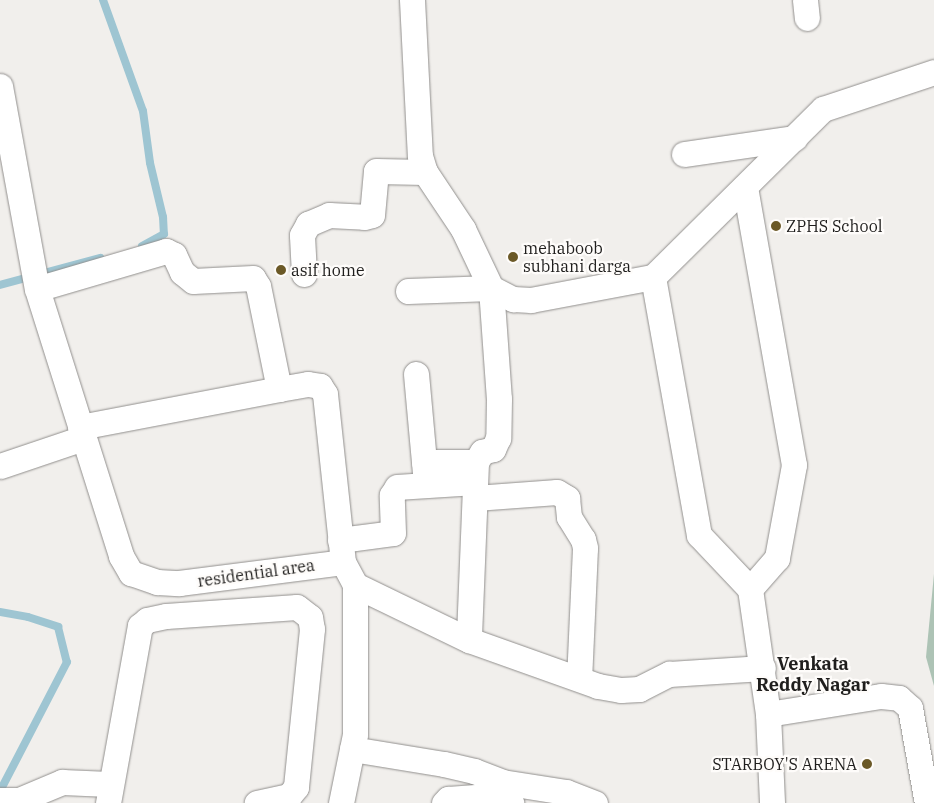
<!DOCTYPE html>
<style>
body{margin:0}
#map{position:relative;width:934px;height:803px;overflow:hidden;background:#f1efec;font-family:"IBM Plex Serif",serif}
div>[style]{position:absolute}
.green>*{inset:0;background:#adc3b5}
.stream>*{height:8px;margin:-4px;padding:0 4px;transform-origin:4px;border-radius:4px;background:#9ec5d2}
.roads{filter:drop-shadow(0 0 1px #918f8d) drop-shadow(0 0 1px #918f8d)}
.minor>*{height:25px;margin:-12.5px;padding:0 12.5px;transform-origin:12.5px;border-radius:12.5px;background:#fff}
.dots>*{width:14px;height:14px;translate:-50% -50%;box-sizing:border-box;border:2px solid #fefcfa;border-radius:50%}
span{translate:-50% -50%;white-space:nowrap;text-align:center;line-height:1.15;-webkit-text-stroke:4.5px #fefcfa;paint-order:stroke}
.poi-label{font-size:16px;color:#1f1e1d}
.left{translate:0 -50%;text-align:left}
.right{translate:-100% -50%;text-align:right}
.street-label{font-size:16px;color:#1f1e1d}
.neighbourhood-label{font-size:18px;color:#1f1e1d;font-weight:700}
</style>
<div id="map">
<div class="green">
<i style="clip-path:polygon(934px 574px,934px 686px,926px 657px)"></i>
</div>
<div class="stream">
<i style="left:103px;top:0;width:118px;rotate:70.2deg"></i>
<i style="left:143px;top:111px;width:52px;rotate:82.3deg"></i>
<i style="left:150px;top:163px;width:56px;rotate:76.5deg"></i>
<i style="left:163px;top:217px;width:17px;rotate:87deg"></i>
<i style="left:164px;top:234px;width:25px;rotate:151deg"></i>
<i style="left:0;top:285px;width:104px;rotate:-15.1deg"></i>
<i style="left:0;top:612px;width:28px;rotate:10deg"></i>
<i style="left:28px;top:617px;width:32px;rotate:18deg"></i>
<i style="left:58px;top:627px;width:36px;rotate:76deg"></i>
<i style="left:67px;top:662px;width:145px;rotate:117.4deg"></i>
</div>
<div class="roads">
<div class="minor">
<i style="left:412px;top:0;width:156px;rotate:87.1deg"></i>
<i style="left:420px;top:156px;width:17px;rotate:73deg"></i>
<i style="left:425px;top:172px;width:69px;rotate:56.3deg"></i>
<i style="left:463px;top:229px;width:65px;rotate:64.6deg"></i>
<i style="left:491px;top:288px;width:25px;rotate:27deg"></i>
<i style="left:513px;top:299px;width:18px;rotate:3deg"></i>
<i style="left:531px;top:300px;width:124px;rotate:-10.7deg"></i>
<i style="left:653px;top:277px;width:239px;rotate:-44.7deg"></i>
<i style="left:823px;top:109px;width:117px;rotate:-18.4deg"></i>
<i style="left:805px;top:0;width:18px;rotate:84deg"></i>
<i style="left:0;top:86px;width:206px;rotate:79.7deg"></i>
<i style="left:684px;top:154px;width:112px;rotate:-8.2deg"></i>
<i style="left:745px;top:187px;width:282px;rotate:80deg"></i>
<i style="left:794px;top:465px;width:95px;rotate:100.4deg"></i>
<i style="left:777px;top:558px;width:41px;rotate:131.1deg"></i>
<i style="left:304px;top:274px;width:39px;rotate:-93deg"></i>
<i style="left:302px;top:235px;width:13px;rotate:-61deg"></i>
<i style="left:308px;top:224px;width:23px;rotate:-23deg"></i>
<i style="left:329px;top:215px;width:35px;rotate:3deg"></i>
<i style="left:364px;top:217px;width:8px;rotate:-14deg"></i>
<i style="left:372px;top:215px;width:44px;rotate:-84.8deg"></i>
<i style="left:376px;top:171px;width:49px;rotate:1.2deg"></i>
<i style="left:653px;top:277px;width:262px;rotate:79.9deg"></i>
<i style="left:699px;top:535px;width:74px;rotate:46.6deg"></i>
<i style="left:750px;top:589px;width:126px;rotate:81.8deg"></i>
<i style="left:768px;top:714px;width:89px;rotate:87.4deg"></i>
<i style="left:408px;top:291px;width:83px;rotate:-2.1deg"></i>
<i style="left:491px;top:288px;width:111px;rotate:85.9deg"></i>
<i style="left:499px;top:399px;width:39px;rotate:91deg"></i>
<i style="left:498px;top:438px;width:12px;rotate:114deg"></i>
<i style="left:493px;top:449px;width:11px;rotate:165deg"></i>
<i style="left:482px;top:452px;width:12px;rotate:121deg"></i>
<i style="left:476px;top:462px;width:178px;rotate:92.3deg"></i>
<i style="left:416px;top:374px;width:110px;rotate:84.8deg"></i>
<i style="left:279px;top:389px;width:105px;rotate:-101.5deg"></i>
<i style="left:258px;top:286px;width:9px;rotate:-122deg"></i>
<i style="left:253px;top:278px;width:60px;rotate:177.1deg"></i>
<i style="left:193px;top:281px;width:14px;rotate:-141deg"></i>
<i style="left:182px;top:272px;width:19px;rotate:-115deg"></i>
<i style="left:174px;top:255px;width:9px;rotate:-153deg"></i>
<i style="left:166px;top:251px;width:134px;rotate:163.6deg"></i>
<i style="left:37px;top:289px;width:280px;rotate:72.5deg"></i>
<i style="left:121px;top:556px;width:20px;rotate:60deg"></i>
<i style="left:131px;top:573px;width:28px;rotate:19deg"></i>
<i style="left:157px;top:582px;width:22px;rotate:3deg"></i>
<i style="left:179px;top:583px;width:165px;rotate:-7.3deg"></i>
<i style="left:343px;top:562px;width:26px;rotate:62deg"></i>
<i style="left:355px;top:585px;width:127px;rotate:25.8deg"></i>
<i style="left:469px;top:640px;width:137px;rotate:19.6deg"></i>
<i style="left:598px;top:686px;width:23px;rotate:10deg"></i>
<i style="left:621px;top:690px;width:18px;rotate:-3deg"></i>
<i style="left:639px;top:689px;width:34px;rotate:-27deg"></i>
<i style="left:669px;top:674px;width:94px;rotate:-3.7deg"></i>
<i style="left:80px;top:427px;width:203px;rotate:-10.8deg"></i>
<i style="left:279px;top:389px;width:29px;rotate:-10deg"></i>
<i style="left:308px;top:384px;width:12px;rotate:9deg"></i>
<i style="left:320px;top:386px;width:9px;rotate:58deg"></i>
<i style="left:325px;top:394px;width:169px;rotate:83.9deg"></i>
<i style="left:424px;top:462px;width:52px"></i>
<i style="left:0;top:466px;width:88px;rotate:-18.6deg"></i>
<i style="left:475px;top:498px;width:82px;rotate:-4.2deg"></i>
<i style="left:557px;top:492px;width:12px;rotate:31deg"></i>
<i style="left:567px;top:498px;width:19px;rotate:84deg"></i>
<i style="left:569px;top:517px;width:26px;rotate:58deg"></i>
<i style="left:583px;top:539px;width:9px;rotate:77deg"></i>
<i style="left:585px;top:548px;width:130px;rotate:92.6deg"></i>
<i style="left:340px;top:540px;width:53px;rotate:-7.5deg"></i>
<i style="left:393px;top:533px;width:38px;rotate:-92deg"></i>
<i style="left:392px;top:495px;width:9px;rotate:-58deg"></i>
<i style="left:397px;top:487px;width:78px;rotate:-3.7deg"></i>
<i style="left:768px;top:714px;width:114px;rotate:-9.1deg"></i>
<i style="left:881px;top:696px;width:18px;rotate:6deg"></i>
<i style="left:899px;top:698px;width:15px;rotate:42deg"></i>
<i style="left:910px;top:708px;width:97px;rotate:79.9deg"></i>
<i style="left:352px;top:749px;width:93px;rotate:9.3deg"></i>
<i style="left:444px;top:764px;width:31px;rotate:13deg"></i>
<i style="left:474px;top:771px;width:30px;rotate:21deg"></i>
<i style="left:502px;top:782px;width:65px;rotate:8.9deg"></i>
<i style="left:566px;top:792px;width:31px;rotate:21deg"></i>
<i style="left:0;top:800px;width:19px"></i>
<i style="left:19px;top:800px;width:47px;rotate:-22.7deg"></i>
<i style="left:62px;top:782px;width:47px;rotate:2.4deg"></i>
<i style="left:108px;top:803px;width:180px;rotate:-79.8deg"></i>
<i style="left:140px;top:626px;width:9px;rotate:-41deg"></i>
<i style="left:147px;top:620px;width:19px;rotate:-12deg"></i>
<i style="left:166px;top:616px;width:131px;rotate:-3.9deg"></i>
<i style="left:297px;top:607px;width:16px;rotate:38deg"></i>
<i style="left:310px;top:617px;width:12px;rotate:81deg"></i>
<i style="left:312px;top:629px;width:159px;rotate:95.8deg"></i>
<i style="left:296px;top:787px;width:11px;rotate:128deg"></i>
<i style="left:289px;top:796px;width:33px;rotate:168deg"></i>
<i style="left:341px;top:803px;width:70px;rotate:-78.5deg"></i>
<i style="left:355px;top:734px;width:149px;rotate:-90deg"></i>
<i style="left:444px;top:803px;width:6px;rotate:-45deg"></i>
<i style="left:448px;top:799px;width:31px;rotate:-4deg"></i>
<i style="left:479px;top:797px;width:33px;rotate:11deg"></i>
</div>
</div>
<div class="dots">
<i style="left:776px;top:226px;background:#6b5927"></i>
<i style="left:513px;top:257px;background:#6b5927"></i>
<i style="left:281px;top:270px;background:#6b5927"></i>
<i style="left:867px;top:764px;background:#6b5927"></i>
</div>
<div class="poi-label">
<span class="left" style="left:786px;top:226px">ZPHS School</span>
<span class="left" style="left:523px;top:257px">mehaboob<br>subhani darga</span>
<span class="left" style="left:291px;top:270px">asif home</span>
<span class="right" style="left:857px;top:764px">STARBOY'S ARENA</span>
</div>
<div class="street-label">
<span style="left:256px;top:573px;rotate:-8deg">residential area</span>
</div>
<div class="neighbourhood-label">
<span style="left:813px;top:675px">Venkata<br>Reddy Nagar</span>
</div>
</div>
